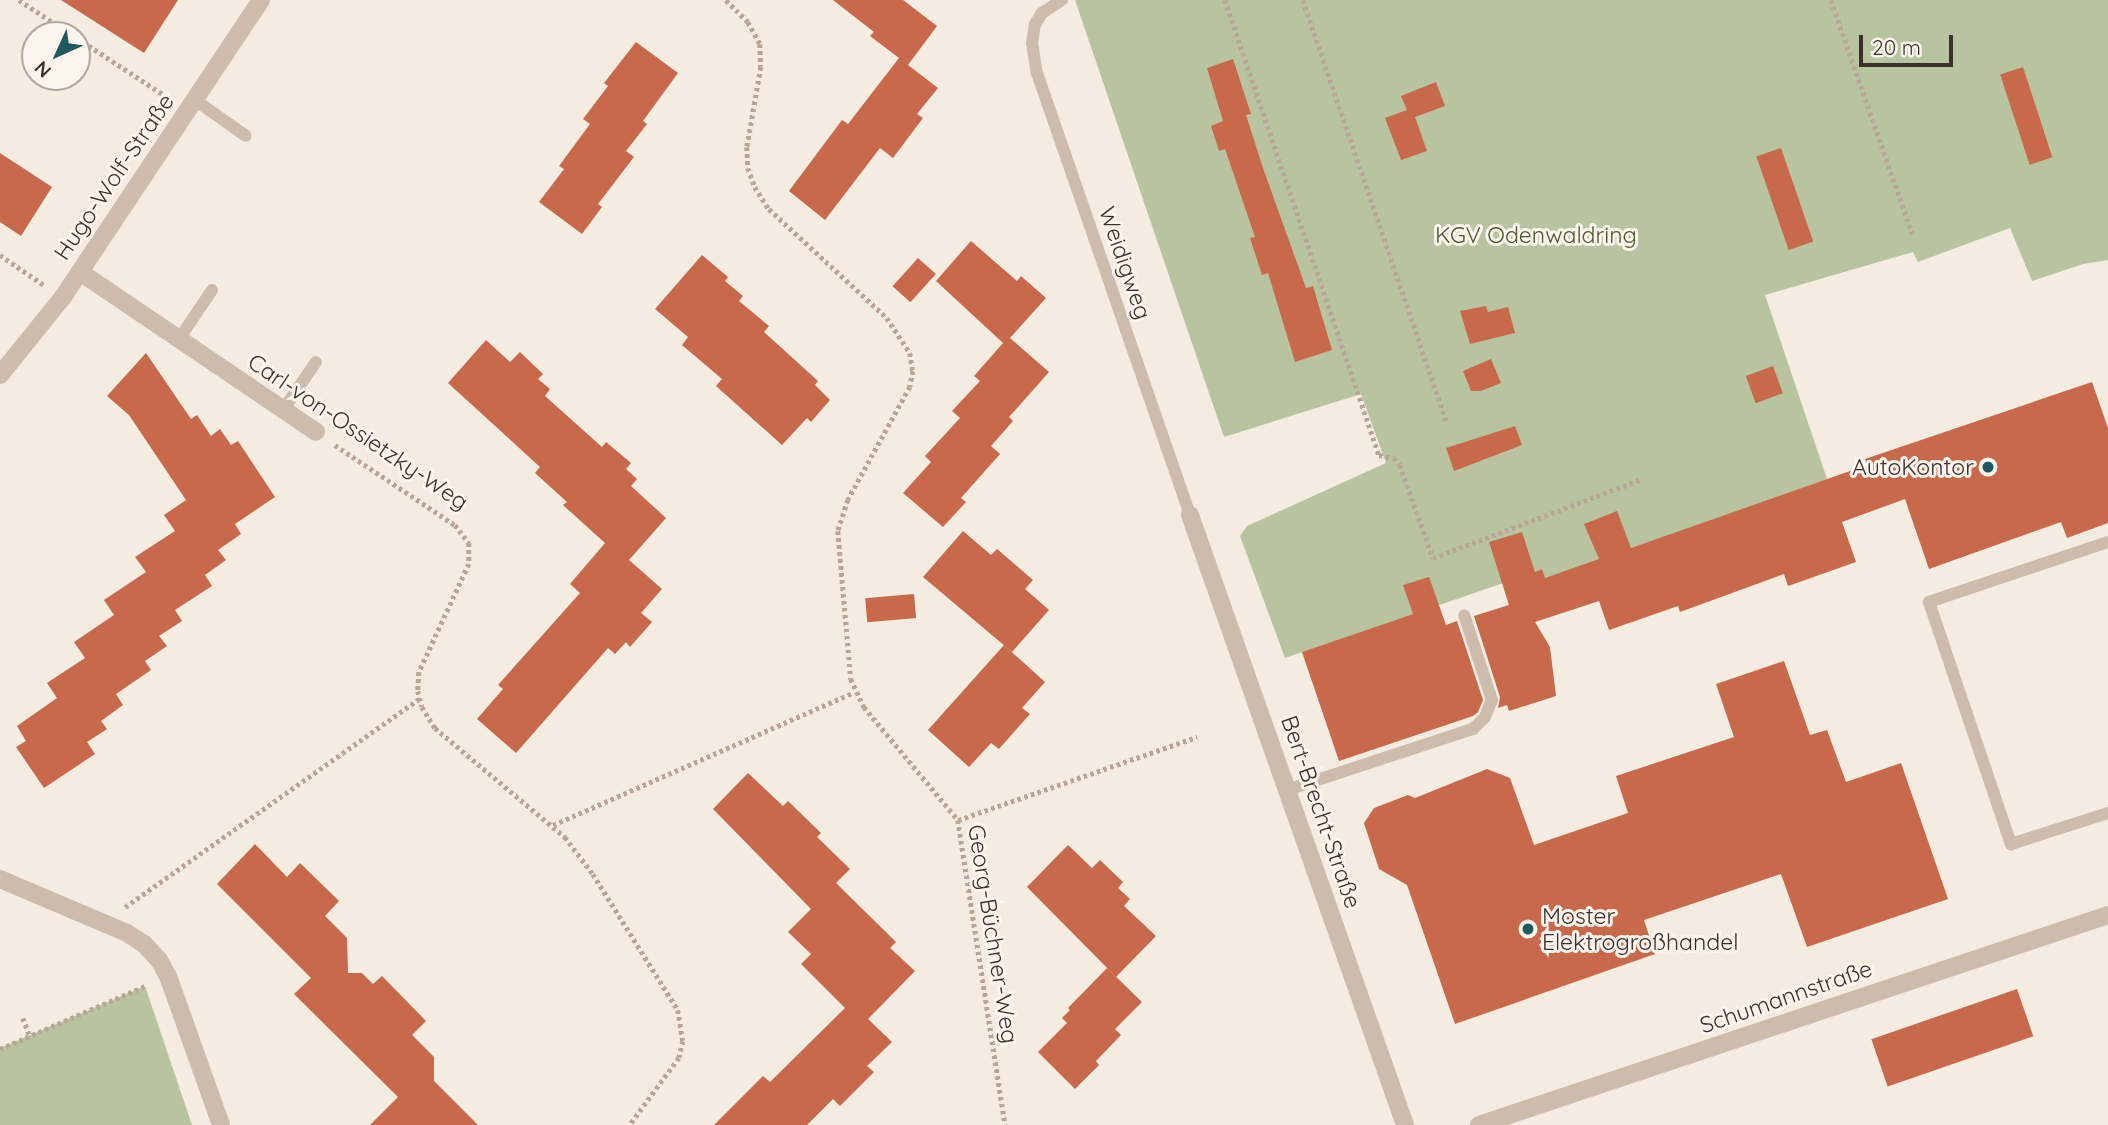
<!DOCTYPE html>
<meta charset="utf-8">
<style>
body{margin:0}
#map{position:relative;width:2108px;height:1125px;overflow:hidden;background:#f4ebe1;font-family:Quicksand,sans-serif}
div>[style]{position:absolute}
.green>*{inset:0;background:#b8c4a0}
.building>*{inset:0;background:#c8694b;transform-origin:0 0}
.path>*{height:4.5px;margin-top:-2.25px;transform-origin:0;background:repeating-linear-gradient(90deg,#b9a596 0 3.5px,transparent 0 7px)}
.lane>*{height:12px;margin:-6px;padding:0 6px;transform-origin:6px;border-radius:6px;background:#cdbbac}
.street>*{height:18px;margin:-9px;padding:0 9px;transform-origin:9px;border-radius:9px;background:#cdbbac}
.dots>*{width:19px;height:19px;translate:-50% -50%;box-sizing:border-box;border:4px solid #fbf5ee;border-radius:50%}
span{translate:-50% -50%;white-space:nowrap;text-align:center;line-height:1.15;-webkit-text-stroke:6px #fbf5ee;paint-order:stroke}
.street-label{font-size:23px;color:#3b302b}
.park-label{font-size:23px;color:#4a5a2e}
.poi-label{font-size:23px;color:#3b302b}
.right{translate:-100% -50%;text-align:right}
.left{translate:0 -50%;text-align:left}
.north{position:absolute;left:21px;top:21px;width:70px;height:70px;box-sizing:border-box;background:#fbf5ee;border:2px solid #aea6a0;border-radius:50%;rotate:225deg;font-size:19px;font-weight:700;line-height:28px;text-align:center;color:#3b302b}
.north::after{content:'';display:block;margin:auto;width:24px;height:32px;background:#1f5a5e;clip-path:polygon(50% 0,100% 100%,50% 72%,0 100%)}
.scale{position:absolute;left:1859px;top:35px;width:94px;height:32px;box-sizing:border-box;border:4px solid #3b302b;border-top:0;padding-left:9px;font-size:21px;line-height:24px;white-space:nowrap;color:#3b302b;-webkit-text-stroke:5px #fbf5ee;paint-order:stroke}
</style>
<div id="map">
<div class="green">
<i style="clip-path:polygon(1075px 0,2108px 0,2108px 260px,2083px 264px,2032px 281px,2010px 228px,1918px 262px,1913px 252px,1765px 295px,1827px 479px,1545px 579px,1541px 570px,1285px 658px,1240px 536px,1247px 526px,1386px 463px,1361px 394px,1224px 437px)"></i>
<i style="clip-path:polygon(145px 986px,192px 1125px,0 1125px,0 1048px)"></i>
</div>
<div class="building">
<i style="clip-path:polygon(61px 0,178px 0,144px 53px)"></i>
<i style="clip-path:polygon(833px 0,903px 0,937px 26px,908px 65px,938px 88px,917px 114px,923px 118px,893px 158px,880px 148px,825px 220px,789px 191px,842px 120px,848px 124px,899px 58px,870px 36px,874px 32px)"></i>
<i style="clip-path:polygon(636px 42px,678px 73px,643px 121px,647px 124px,626px 151px,634px 157px,598px 204px,602px 207px,582px 234px,539px 202px,564px 169px,559px 166px,590px 124px,583px 119px,608px 86px,604px 83px)"></i>
<i style="clip-path:polygon(1233px 59px,1251px 114px,1246px 115px,1264px 171px,1306px 288px,1313px 286px,1332px 350px,1295px 362px,1268px 273px,1262px 275px,1250px 238px,1255px 237px,1225px 149px,1219px 151px,1211px 126px,1223px 121px,1207px 68px)"></i>
<i style="left:2023px;top:67px;width:95px;height:24px;rotate:72deg"></i>
<i style="clip-path:polygon(1436px 82px,1445px 106px,1415px 117px,1427px 151px,1401px 160px,1385px 118px,1407px 110px,1401px 96px)"></i>
<i style="left:1781px;top:148px;width:99px;height:26px;rotate:71deg"></i>
<i style="clip-path:polygon(0 153px,52px 187px,21px 236px,0 222px)"></i>
<i style="clip-path:polygon(971px 241px,1017px 281px,1021px 276px,1046px 298px,1010px 338px,1049px 372px,1009px 417px,1013px 421px,991px 446px,1000px 454px,961px 498px,966px 502px,943px 527px,903px 493px,931px 462px,925px 456px,960px 418px,952px 411px,980px 381px,974px 376px,1003px 343px,936px 281px)"></i>
<i style="clip-path:polygon(702px 255px,728px 277px,725px 281px,743px 296px,739px 301px,769px 326px,764px 332px,818px 381px,815px 385px,830px 400px,811px 422px,807px 418px,782px 445px,716px 386px,722px 379px,682px 345px,688px 337px,655px 309px)"></i>
<i style="left:918px;top:258px;width:24px;height:38px;rotate:42deg"></i>
<i style="clip-path:polygon(1486px 306px,1488px 312px,1508px 307px,1515px 333px,1470px 344px,1460px 311px)"></i>
<i style="clip-path:polygon(486px 340px,510px 362px,520px 352px,543px 374px,538px 379px,550px 389px,545px 396px,602px 447px,606px 442px,631px 463px,626px 469px,637px 479px,631px 486px,666px 518px,629px 560px,662px 589px,641px 613px,652px 622px,630px 647px,626px 642px,615px 654px,608px 648px,516px 753px,477px 719px,503px 689px,498px 685px,580px 593px,570px 584px,605px 543px,563px 505px,567px 502px,535px 473px,540px 467px,448px 383px)"></i>
<i style="clip-path:polygon(146px 353px,191px 419px,197px 415px,211px 436px,220px 429px,231px 445px,238px 441px,275px 497px,235px 524px,241px 534px,218px 550px,226px 560px,205px 575px,212px 586px,175px 610px,182px 621px,159px 636px,167px 646px,145px 661px,151px 670px,116px 694px,123px 705px,101px 721px,107px 729px,87px 742px,95px 754px,44px 788px,16px 747px,26px 741px,17px 726px,57px 698px,47px 683px,85px 658px,74px 642px,114px 615px,104px 600px,146px 572px,135px 557px,175px 531px,164px 515px,186px 500px,129px 415px,107px 396px)"></i>
<i style="clip-path:polygon(1491px 359px,1501px 383px,1481px 391px,1471px 391px,1463px 371px)"></i>
<i style="left:1773px;top:366px;width:29px;height:29px;rotate:70deg"></i>
<i style="clip-path:polygon(2092px 382px,2108px 428px,2108px 523px,2067px 538px,2061px 522px,1929px 569px,1905px 499px,1842px 522px,1856px 562px,1788px 586px,1784px 574px,1680px 612px,1678px 606px,1609px 630px,1599px 601px,1535px 622px,1550px 647px,1556px 696px,1509px 711px,1507px 705px,1498px 708px,1500px 697px,1474px 616px,1509px 605px,1489px 542px,1522px 532px,1535px 572px,1542px 569px,1545px 578px,1599px 559px,1584px 524px,1617px 511px,1631px 548px,1867px 465px,1865px 459px)"></i>
<i style="clip-path:polygon(1515px 426px,1522px 445px,1454px 471px,1446px 448px)"></i>
<i style="clip-path:polygon(963px 531px,991px 555px,997px 549px,1033px 580px,1025px 589px,1049px 610px,1012px 652px,923px 577px)"></i>
<i style="clip-path:polygon(1429px 577px,1446px 625px,1457px 621px,1483px 700px,1478px 712px,1473px 716px,1339px 761px,1302px 652px,1413px 614px,1403px 585px)"></i>
<i style="left:914px;top:594px;width:24px;height:49px;rotate:85deg"></i>
<i style="clip-path:polygon(1004px 645px,1045px 682px,1022px 708px,1030px 714px,999px 749px,991px 743px,969px 767px,928px 730px)"></i>
<i style="clip-path:polygon(1784px 661px,1810px 735px,1827px 730px,1846px 782px,1901px 763px,1948px 899px,1807px 947px,1781px 874px,1644px 920px,1655px 954px,1455px 1024px,1407px 885px,1379px 869px,1364px 823px,1374px 808px,1408px 795px,1415px 798px,1487px 769px,1510px 778px,1534px 845px,1628px 813px,1616px 776px,1734px 737px,1716px 684px)"></i>
<i style="clip-path:polygon(748px 773px,783px 806px,788px 801px,821px 833px,817px 837px,850px 869px,836px 883px,896px 942px,890px 948px,915px 971px,868px 1019px,892px 1042px,867px 1066px,874px 1072px,840px 1106px,833px 1099px,807px 1125px,714px 1125px,763px 1076px,770px 1082px,845px 1008px,801px 964px,811px 954px,788px 932px,811px 909px,713px 809px)"></i>
<i style="clip-path:polygon(255px 844px,287px 877px,300px 863px,339px 901px,325px 916px,347px 938px,348px 973px,362px 973px,373px 984px,382px 976px,426px 1021px,412px 1035px,434px 1057px,434px 1081px,478px 1125px,370px 1125px,398px 1097px,294px 994px,311px 978px,217px 884px)"></i>
<i style="clip-path:polygon(1068px 845px,1092px 868px,1100px 860px,1123px 882px,1118px 888px,1130px 899px,1124px 906px,1156px 936px,1116px 977px,1027px 887px)"></i>
<i style="clip-path:polygon(1107px 968px,1142px 1002px,1115px 1029px,1121px 1035px,1096px 1061px,1099px 1065px,1075px 1089px,1038px 1052px,1067px 1023px,1062px 1018px,1070px 1010px,1068px 1008px)"></i>
<i style="left:2017px;top:989px;width:50px;height:154px;rotate:71deg"></i>
</div>
<div class="path">
<i style="left:19px;top:0;width:64px;rotate:33.4deg"></i>
<i style="left:726px;top:0;width:31px;rotate:45deg"></i>
<i style="left:748px;top:22px;width:25px;rotate:61deg"></i>
<i style="left:760px;top:44px;width:23px;rotate:88deg"></i>
<i style="left:761px;top:67px;width:81px;rotate:99.9deg"></i>
<i style="left:747px;top:147px;width:21px;rotate:87deg"></i>
<i style="left:748px;top:168px;width:20px;rotate:70deg"></i>
<i style="left:755px;top:187px;width:26px;rotate:58deg"></i>
<i style="left:769px;top:209px;width:161px;rotate:42.7deg"></i>
<i style="left:887px;top:318px;width:42px;rotate:56.7deg"></i>
<i style="left:910px;top:353px;width:18px;rotate:81deg"></i>
<i style="left:913px;top:371px;width:16px;rotate:101deg"></i>
<i style="left:910px;top:387px;width:129px;rotate:118.8deg"></i>
<i style="left:848px;top:500px;width:33px;rotate:108deg"></i>
<i style="left:838px;top:531px;width:149px;rotate:85deg"></i>
<i style="left:851px;top:679px;width:31px;rotate:65deg"></i>
<i style="left:864px;top:707px;width:147px;rotate:50.2deg"></i>
<i style="left:958px;top:820px;width:309px;rotate:81.2deg"></i>
<i style="left:1225px;top:0;width:480px;rotate:71.3deg"></i>
<i style="left:1379px;top:455px;width:15px;rotate:11deg"></i>
<i style="left:1394px;top:458px;width:9px;rotate:49deg"></i>
<i style="left:1400px;top:465px;width:99px;rotate:70.5deg"></i>
<i style="left:1433px;top:558px;width:223px;rotate:-20.7deg"></i>
<i style="left:1303px;top:0;width:447px;rotate:71.2deg"></i>
<i style="left:1831px;top:0;width:250px;rotate:70.8deg"></i>
<i style="left:77px;top:38px;width:108px;rotate:33.2deg"></i>
<i style="left:0;top:255px;width:53px;rotate:34.3deg"></i>
<i style="left:335px;top:445px;width:144px;rotate:33.7deg"></i>
<i style="left:455px;top:525px;width:23px;rotate:52deg"></i>
<i style="left:469px;top:543px;width:21px;rotate:90deg"></i>
<i style="left:469px;top:564px;width:119px;rotate:114.8deg"></i>
<i style="left:419px;top:672px;width:19px;rotate:93deg"></i>
<i style="left:418px;top:691px;width:16px;rotate:76deg"></i>
<i style="left:422px;top:707px;width:25px;rotate:58deg"></i>
<i style="left:435px;top:728px;width:170px;rotate:40deg"></i>
<i style="left:565px;top:837px;width:46px;rotate:52.9deg"></i>
<i style="left:593px;top:874px;width:160px;rotate:58deg"></i>
<i style="left:678px;top:1010px;width:31px;rotate:81deg"></i>
<i style="left:683px;top:1041px;width:17px;rotate:103deg"></i>
<i style="left:679px;top:1058px;width:83px;rotate:126.2deg"></i>
<i style="left:958px;top:820px;width:253px;rotate:-19.2deg"></i>
<i style="left:553px;top:825px;width:329px;rotate:-23.8deg"></i>
<i style="left:125px;top:907px;width:360px;rotate:-35.3deg"></i>
<i style="left:23px;top:1018px;width:19px;rotate:69deg"></i>
<i style="left:0;top:1049px;width:160px;rotate:-23.5deg"></i>
</div>
<div class="lane">
<i style="left:1062px;top:0;width:24px;rotate:147deg"></i>
<i style="left:1042px;top:13px;width:13px;rotate:122deg"></i>
<i style="left:1035px;top:24px;width:19px;rotate:99deg"></i>
<i style="left:1032px;top:43px;width:30px;rotate:81deg"></i>
<i style="left:1037px;top:73px;width:468px;rotate:70.9deg"></i>
<i style="left:195px;top:100px;width:62px;rotate:35.2deg"></i>
<i style="left:179px;top:339px;width:59px;rotate:-56deg"></i>
<i style="left:283px;top:410px;width:58px;rotate:-55.5deg"></i>
<i style="left:2108px;top:542px;width:189px;rotate:161.5deg"></i>
<i style="left:1929px;top:602px;width:256px;rotate:71.3deg"></i>
<i style="left:2011px;top:844px;width:102px;rotate:-17.7deg"></i>
<i style="left:1287px;top:790px;width:196px;rotate:-18.2deg"></i>
<i style="left:1473px;top:729px;width:17px;rotate:-45deg"></i>
<i style="left:1485px;top:717px;width:18px;rotate:-68deg"></i>
<i style="left:1492px;top:700px;width:89px;rotate:-108.2deg"></i>
</div>
<div class="street">
<i style="left:80px;top:272px;width:285px;rotate:34.1deg"></i>
<i style="left:0;top:375px;width:100px;rotate:-51.1deg"></i>
<i style="left:63px;top:297px;width:357px;rotate:-56.3deg"></i>
<i style="left:1190px;top:515px;width:647px;rotate:70.58deg"></i>
<i style="left:0;top:879px;width:138px;rotate:23deg"></i>
<i style="left:127px;top:933px;width:20px;rotate:33deg"></i>
<i style="left:144px;top:944px;width:22px;rotate:47deg"></i>
<i style="left:159px;top:960px;width:18px;rotate:61deg"></i>
<i style="left:168px;top:976px;width:158px;rotate:70.4deg"></i>
<i style="left:1479px;top:1125px;width:663px;rotate:-18.46deg"></i>
</div>
<div class="dots">
<i style="left:1988px;top:467px;background:#1f5a5e"></i>
<i style="left:1528px;top:929px;background:#1f5a5e"></i>
</div>
<div class="street-label">
<span style="left:114px;top:177px;rotate:-56deg">Hugo-Wolf-Straße</span>
<span style="left:1125px;top:263px;rotate:71deg">Weidigweg</span>
<span style="left:358px;top:432px;rotate:34deg">Carl-von-Ossietzky-Weg</span>
<span style="left:1321px;top:812px;rotate:71deg">Bert-Brecht-Straße</span>
<span style="left:993px;top:934px;rotate:81deg">Georg-Büchner-Weg</span>
<span style="left:1786px;top:997px;rotate:-19deg">Schumannstraße</span>
</div>
<div class="park-label">
<span style="left:1536px;top:235px">KGV Odenwaldring</span>
</div>
<div class="poi-label">
<span class="right" style="left:1974px;top:467px">AutoKontor</span>
<span class="left" style="left:1542px;top:929px">Moster<br>Elektrogroßhandel</span>
</div>
<div class="north">N</div>
<div class="scale">20 m</div>
</div>
